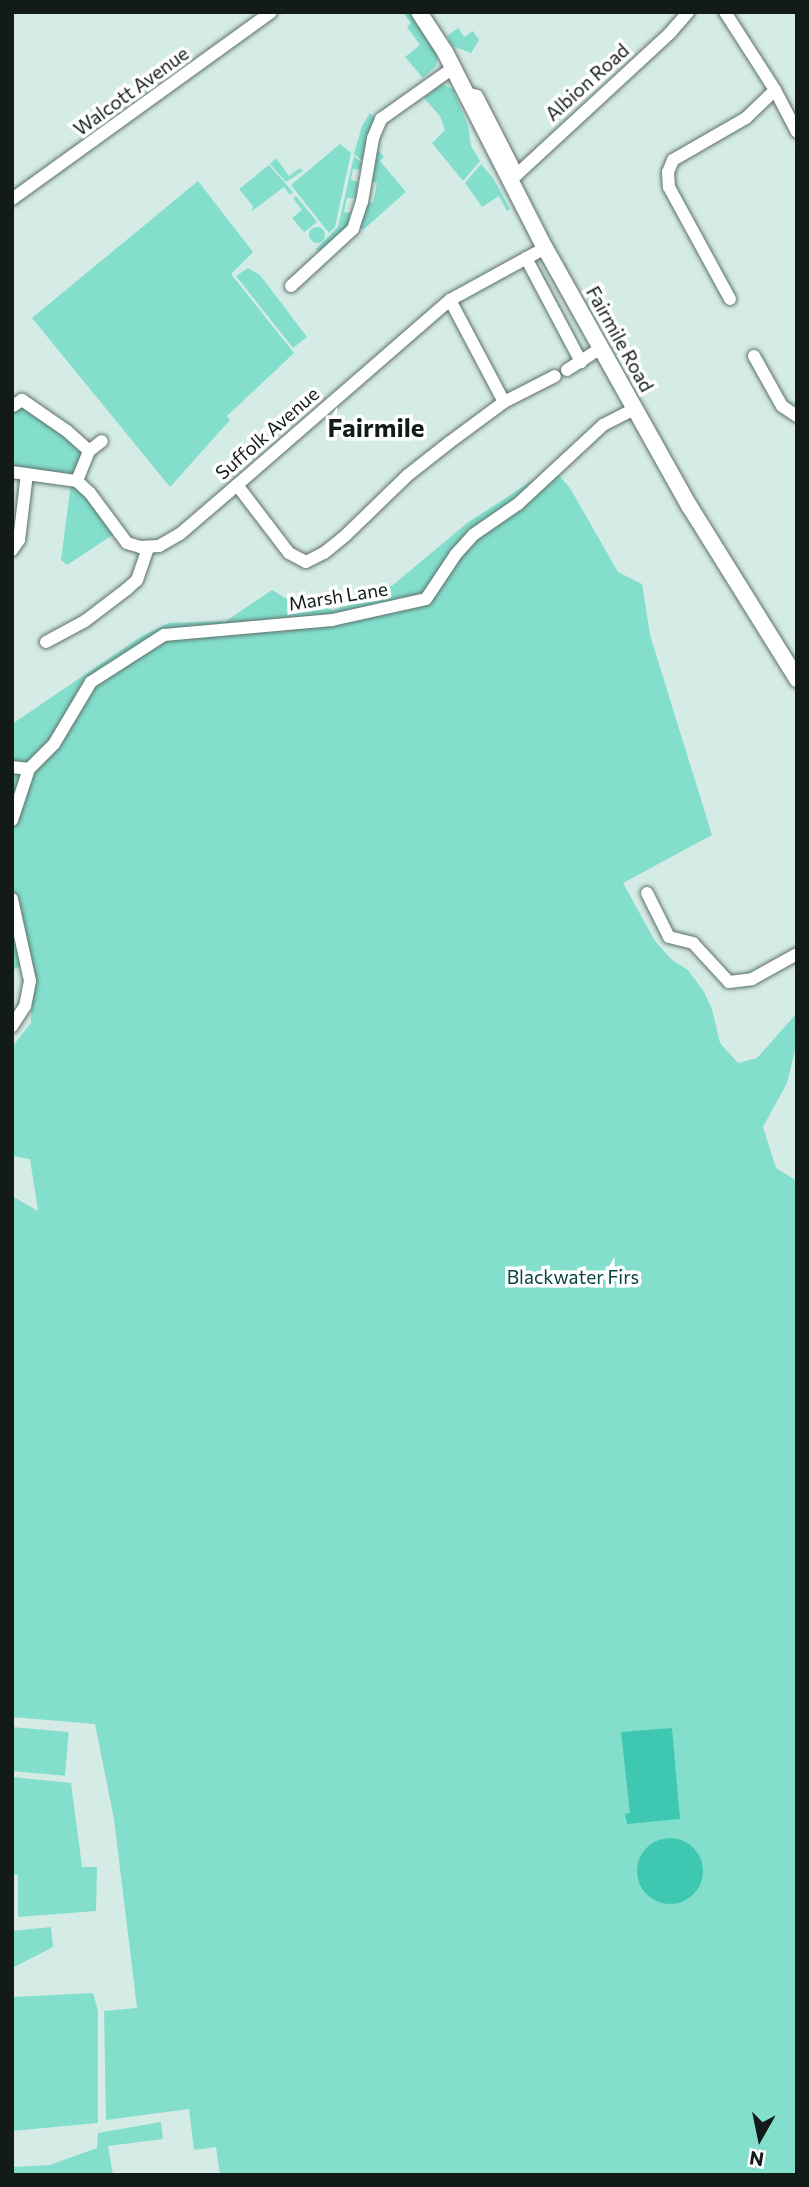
<!DOCTYPE html>
<style>
body{margin:0}
#map{position:relative;width:809px;height:2187px;overflow:hidden;background:#d5ebe6;font-family:Commissioner,sans-serif}
div>[style]{position:absolute}
.green>*{inset:0;background:#83dfcc;transform-origin:0 0}
.round{border-radius:50%}
.water>*{inset:0;background:#3ec8b2}
.roads{filter:drop-shadow(0 0 2px #5d706c) drop-shadow(0 0 2px #5d706c)}
.minor>*{height:12px;margin:-6px;padding:0 6px;transform-origin:6px;border-radius:6px;background:#fff}
.major>*{height:16px;margin:-8px;padding:0 8px;transform-origin:8px;border-radius:8px;background:#fff}
span{translate:-50% -50%;white-space:nowrap;text-align:center;line-height:1.15;-webkit-text-stroke:7px #fff;paint-order:stroke}
.street-label{font-size:19px;color:#131b19}
.park-label{font-size:19px;color:#08453c}
.district-label{font-size:26px;color:#131b19;font-weight:700}
.frame{position:absolute;inset:0;border:14px solid #131b19;pointer-events:none}
.north{position:absolute;left:725px;top:2103px;width:70px;height:70px;-webkit-text-stroke:5px #fff;paint-order:stroke;rotate:189deg;font-size:19px;font-weight:700;line-height:28px;text-align:center;color:#131b19}
.north::after{content:'';display:block;margin:auto;width:24px;height:32px;background:#131b19;clip-path:polygon(50% 0,100% 100%,50% 72%,0 100%)}
</style>
<div id="map">
<div class="green">
<i style="clip-path:polygon(409px 12px,438px 55px,436px 66px,423px 78px,405px 57px,420px 45px,407px 27px,411px 23px,403px 13px)"></i>
<i style="clip-path:polygon(458px 28px,464px 37px,473px 31px,479px 40px,471px 53px,452px 46px,447px 36px)"></i>
<i style="clip-path:polygon(442px 84px,453px 89px,468px 126px,471px 146px,480px 161px,463px 181px,432px 143px,445px 130px,440px 116px,424px 98px)"></i>
<i style="clip-path:polygon(370px 113px,375px 119px,362px 161px,354px 154px,362px 126px)"></i>
<i style="clip-path:polygon(340px 144px,351px 153px,335px 227px,329px 233px,291px 185px)"></i>
<i style="clip-path:polygon(378px 150px,384px 157px,380px 161px,406px 192px,363px 230px,359px 227px,366px 202px,373px 203px,377px 183px,370px 181px)"></i>
<i style="clip-path:polygon(354px 156px,362px 163px,360px 170px,353px 169px,351px 180px,358px 182px,355px 198px,347px 198px,344px 212px,352px 213px,350px 222px,345px 230px,320px 252px,316px 249px,338px 227px)"></i>
<i style="clip-path:polygon(276px 158px,289px 176px,300px 168px,303px 171px,286px 182px,270px 164px)"></i>
<i style="clip-path:polygon(481px 164px,493px 178px,510px 209px,507px 211px,499px 196px,482px 207px,465px 183px)"></i>
<i style="clip-path:polygon(269px 165px,293px 192px,290px 195px,284px 187px,252px 211px,253px 206px,239px 189px)"></i>
<i style="clip-path:polygon(198px 181px,253px 252px,231px 274px,294px 353px,227px 416px,230px 420px,170px 487px,32px 318px)"></i>
<i style="clip-path:polygon(296px 196px,317px 222px,304px 232px,292px 218px,302px 210px,293px 198px)"></i>
<i class="round" style="left:309px;top:227px;width:16px;height:16px"></i>
<i style="clip-path:polygon(248px 268px,260px 275px,307px 337px,293px 348px,236px 276px)"></i>
<i style="clip-path:polygon(24px 403px,83px 451px,74px 476px,12px 469px,12px 411px)"></i>
<i style="clip-path:polygon(552px 468px,570px 488px,618px 572px,642px 584px,650px 635px,712px 835px,623px 883px,655px 941px,672px 960px,688px 970px,704px 992px,712px 1009px,720px 1043px,738px 1063px,757px 1058px,797px 1013px,797px 1042px,787px 1083px,763px 1127px,776px 1168px,797px 1181px,797px 2175px,220px 2175px,216px 2147px,194px 2150px,189px 2109px,106px 2120px,104px 2011px,137px 2008px,114px 1819px,95px 1724px,12px 1717px,12px 1196px,38px 1211px,30px 1159px,12px 1156px,12px 1047px,31px 1023px,32px 961px,12px 970px,12px 724px,142px 636px,169px 623px,226px 621px,272px 590px,287px 599px,334px 610px,393px 585px,467px 523px)"></i>
<i style="clip-path:polygon(71px 483px,83px 492px,114px 534px,67px 565px,61px 560px)"></i>
<i style="left:12px;top:1727px;width:57px;height:44px;rotate:5deg"></i>
<i style="clip-path:polygon(12px 1777px,71px 1783px,82px 1867px,97px 1867px,96px 1911px,18px 1917px,18px 1875px,12px 1874px)"></i>
<i style="clip-path:polygon(51px 1927px,53px 1947px,12px 1968px,12px 1931px)"></i>
<i style="clip-path:polygon(93px 1993px,98px 2011px,98px 2123px,12px 2131px,12px 1997px)"></i>
<i style="clip-path:polygon(161px 2122px,163px 2139px,108px 2146px,113px 2175px,12px 2175px,12px 2167px,50px 2165px,97px 2148px,98px 2133px)"></i>
</div>
<div class="water">
<i style="clip-path:polygon(672px 1728px,680px 1819px,627px 1824px,625px 1814px,630px 1813px,621px 1732px)"></i>
<i class="round" style="left:637px;top:1838px;width:66px;height:66px"></i>
</div>
<div class="roads">
<div class="minor">
<i style="left:725px;top:12px;width:93px;rotate:57.3deg"></i>
<i style="left:775px;top:90px;width:47px;rotate:62.4deg"></i>
<i style="left:466px;top:93px;width:11px;rotate:15deg"></i>
<i style="left:477px;top:96px;width:88px;rotate:62.9deg"></i>
<i style="left:512px;top:179px;width:215px;rotate:-42.7deg"></i>
<i style="left:670px;top:33px;width:28px;rotate:-49deg"></i>
<i style="left:12px;top:199px;width:319px;rotate:-35.8deg"></i>
<i style="left:526px;top:258px;width:118px;rotate:62.1deg"></i>
<i style="left:291px;top:286px;width:84px;rotate:-42.6deg"></i>
<i style="left:353px;top:229px;width:28px;rotate:-72deg"></i>
<i style="left:362px;top:202px;width:65px;rotate:-80.2deg"></i>
<i style="left:373px;top:138px;width:21px;rotate:-67deg"></i>
<i style="left:381px;top:119px;width:88px;rotate:-35.3deg"></i>
<i style="left:730px;top:299px;width:128px;rotate:-118.6deg"></i>
<i style="left:669px;top:187px;width:15px;rotate:-94deg"></i>
<i style="left:668px;top:172px;width:13px;rotate:-67deg"></i>
<i style="left:673px;top:160px;width:84px;rotate:-29.9deg"></i>
<i style="left:746px;top:118px;width:40px;rotate:-44deg"></i>
<i style="left:450px;top:300px;width:115px;rotate:62.1deg"></i>
<i style="left:754px;top:356px;width:57px;rotate:60.8deg"></i>
<i style="left:782px;top:406px;width:18px;rotate:34deg"></i>
<i style="left:567px;top:370px;width:40px;rotate:-32.9deg"></i>
<i style="left:13px;top:406px;width:11px;rotate:-34deg"></i>
<i style="left:22px;top:400px;width:55px;rotate:34.6deg"></i>
<i style="left:67px;top:431px;width:30px;rotate:42deg"></i>
<i style="left:89px;top:451px;width:32px;rotate:112deg"></i>
<i style="left:89px;top:451px;width:16px;rotate:-38deg"></i>
<i style="left:12px;top:472px;width:66px;rotate:7.9deg"></i>
<i style="left:77px;top:481px;width:18px;rotate:43deg"></i>
<i style="left:90px;top:493px;width:62px;rotate:53.5deg"></i>
<i style="left:127px;top:543px;width:14px;rotate:17deg"></i>
<i style="left:140px;top:547px;width:19px;rotate:-3deg"></i>
<i style="left:159px;top:546px;width:24px;rotate:-30deg"></i>
<i style="left:180px;top:534px;width:75px;rotate:-40.7deg"></i>
<i style="left:237px;top:485px;width:282px;rotate:-41deg"></i>
<i style="left:450px;top:300px;width:108px;rotate:-28.7deg"></i>
<i style="left:237px;top:485px;width:86px;rotate:52.6deg"></i>
<i style="left:289px;top:553px;width:19px;rotate:28deg"></i>
<i style="left:306px;top:562px;width:20px;rotate:-27deg"></i>
<i style="left:324px;top:553px;width:28px;rotate:-39deg"></i>
<i style="left:346px;top:535px;width:86px;rotate:-44.1deg"></i>
<i style="left:408px;top:475px;width:53px;rotate:-38.2deg"></i>
<i style="left:450px;top:442px;width:67px;rotate:-36.5deg"></i>
<i style="left:504px;top:402px;width:57px;rotate:-27deg"></i>
<i style="left:12px;top:550px;width:12px;rotate:-55deg"></i>
<i style="left:19px;top:540px;width:66px;rotate:-83.1deg"></i>
<i style="left:46px;top:642px;width:44px;rotate:-28.3deg"></i>
<i style="left:85px;top:621px;width:53px;rotate:-37.3deg"></i>
<i style="left:127px;top:589px;width:13px;rotate:-42deg"></i>
<i style="left:137px;top:580px;width:34px;rotate:-71deg"></i>
<i style="left:12px;top:767px;width:17px;rotate:7deg"></i>
<i style="left:12px;top:820px;width:54px;rotate:-71.6deg"></i>
<i style="left:29px;top:769px;width:35px;rotate:-45deg"></i>
<i style="left:54px;top:744px;width:72px;rotate:-59.2deg"></i>
<i style="left:91px;top:682px;width:87px;rotate:-32.8deg"></i>
<i style="left:164px;top:635px;width:169px;rotate:-5.1deg"></i>
<i style="left:332px;top:620px;width:96px;rotate:-12.6deg"></i>
<i style="left:426px;top:599px;width:54px;rotate:-56.3deg"></i>
<i style="left:456px;top:554px;width:25px;rotate:-48deg"></i>
<i style="left:473px;top:535px;width:55px;rotate:-34.6deg"></i>
<i style="left:518px;top:504px;width:116px;rotate:-42.9deg"></i>
<i style="left:603px;top:425px;width:36px;rotate:-27deg"></i>
<i style="left:647px;top:893px;width:49px;rotate:63.4deg"></i>
<i style="left:669px;top:937px;width:25px;rotate:14deg"></i>
<i style="left:693px;top:943px;width:53px;rotate:47.3deg"></i>
<i style="left:729px;top:982px;width:23px;rotate:-7deg"></i>
<i style="left:752px;top:979px;width:51px;rotate:-29.1deg"></i>
<i style="left:12px;top:899px;width:84px;rotate:77.6deg"></i>
<i style="left:30px;top:981px;width:25px;rotate:101deg"></i>
<i style="left:25px;top:1006px;width:24px;rotate:123deg"></i>
</div>
<div class="major">
<i style="left:419px;top:12px;width:48px;rotate:57deg"></i>
<i style="left:445px;top:52px;width:220px;rotate:63deg"></i>
<i style="left:545px;top:248px;width:297px;rotate:60.8deg"></i>
<i style="left:690px;top:507px;width:203px;rotate:58.1deg"></i>
</div>
</div>
<div class="street-label">
<span style="left:587px;top:82px;rotate:-42deg">Albion Road</span>
<span style="left:131px;top:91px;rotate:-36deg">Walcott Avenue</span>
<span style="left:620px;top:339px;rotate:61deg">Fairmile Road</span>
<span style="left:267px;top:433px;rotate:-41deg">Suffolk Avenue</span>
<span style="left:338px;top:596px;rotate:-9deg">Marsh Lane</span>
</div>
<div class="park-label">
<span style="left:573px;top:1277px">Blackwater Firs</span>
</div>
<div class="district-label">
<span style="left:376px;top:427px">Fairmile</span>
</div>
<div class="frame"></div>
<div class="north">N</div>
</div>
